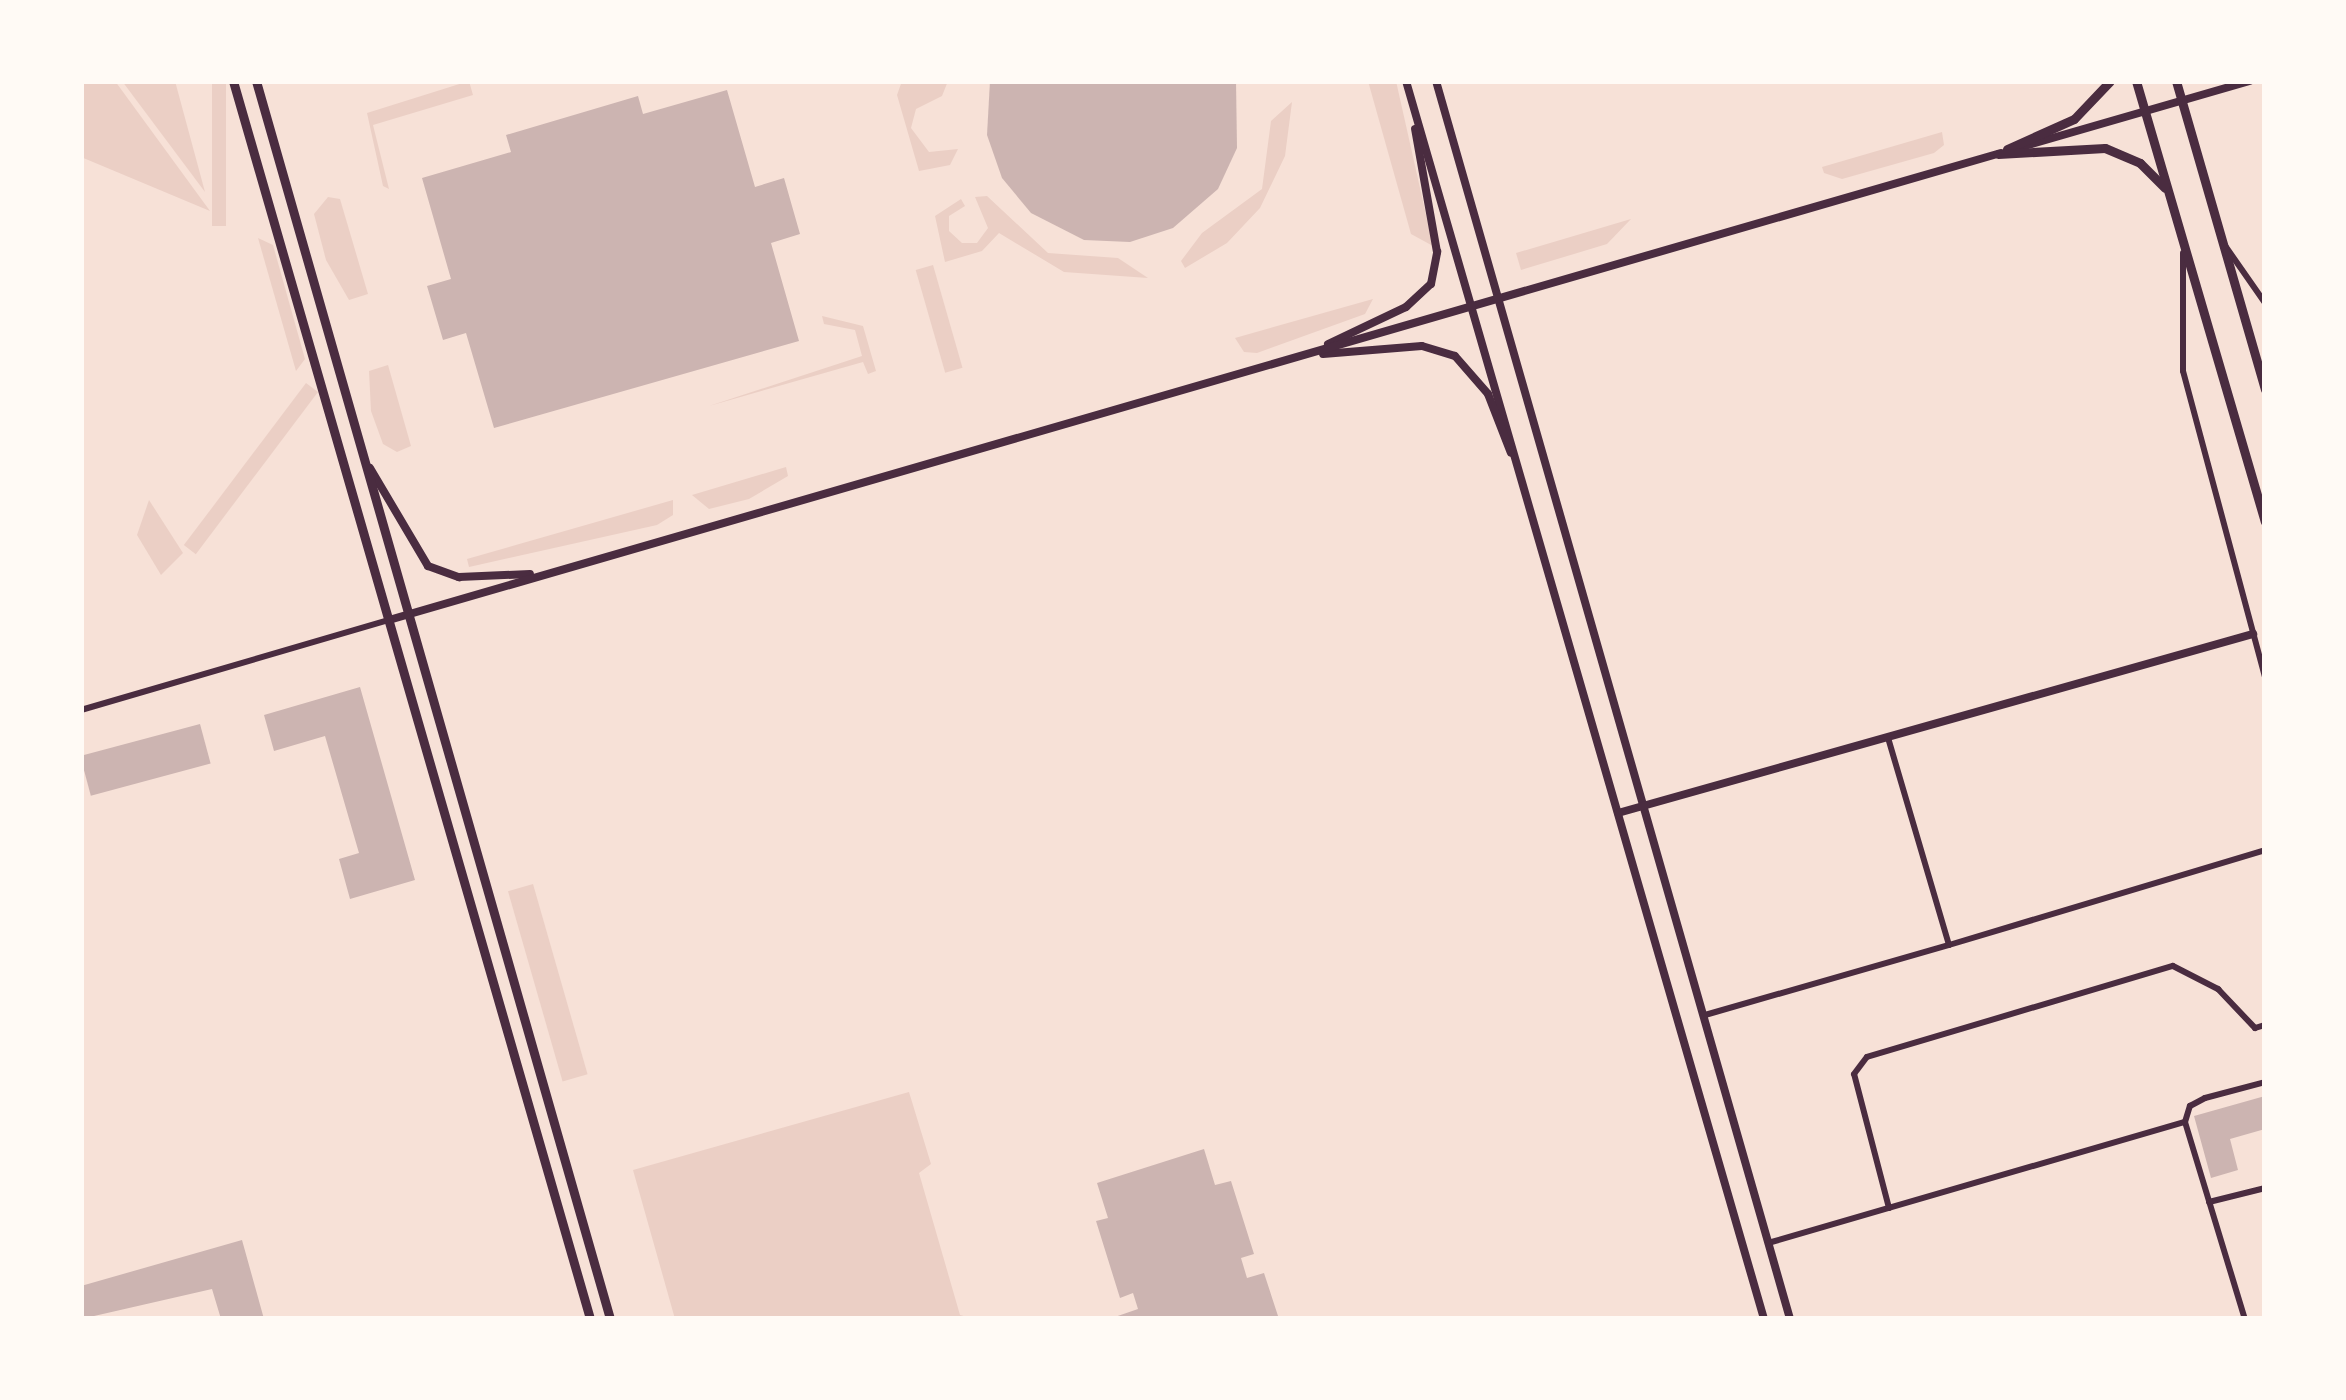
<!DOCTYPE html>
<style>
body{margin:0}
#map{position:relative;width:2346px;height:1400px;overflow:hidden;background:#f7e1d7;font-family:"DejaVu Sans",sans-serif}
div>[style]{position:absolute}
.green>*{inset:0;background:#ebcfc5;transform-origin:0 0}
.building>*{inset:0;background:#ccb4b1;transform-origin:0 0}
.minor>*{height:6px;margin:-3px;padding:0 3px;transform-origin:3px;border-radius:3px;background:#4a2c40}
.tertiary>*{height:8px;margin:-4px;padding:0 4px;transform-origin:4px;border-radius:4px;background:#4a2c40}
.secondary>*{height:9px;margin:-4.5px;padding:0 4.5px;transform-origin:4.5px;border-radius:4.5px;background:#4a2c40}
span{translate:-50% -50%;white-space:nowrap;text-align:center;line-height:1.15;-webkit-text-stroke:12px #fffaf5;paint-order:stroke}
.frame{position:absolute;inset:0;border:84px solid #fffaf5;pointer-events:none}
</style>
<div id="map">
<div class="green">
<i style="clip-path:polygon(81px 81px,115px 81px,210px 211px,81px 157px)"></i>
<i style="clip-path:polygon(122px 81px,175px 81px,205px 192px)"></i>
<i style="left:212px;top:81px;width:14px;height:145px"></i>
<i style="clip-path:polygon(469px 81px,473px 95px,373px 125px,389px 189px,383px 186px,367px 113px)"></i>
<i style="clip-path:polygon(902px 81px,948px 81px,942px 96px,916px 109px,911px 128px,929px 152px,958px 149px,950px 165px,919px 171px,897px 95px)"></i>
<i style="clip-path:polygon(1368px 81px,1396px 81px,1433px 246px,1411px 234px)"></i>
<i style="clip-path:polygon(1292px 102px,1285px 156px,1260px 208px,1227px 243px,1185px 268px,1181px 261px,1202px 233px,1262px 189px,1271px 121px)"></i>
<i style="clip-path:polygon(1942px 132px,1944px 145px,1934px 153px,1842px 179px,1824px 173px,1822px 167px)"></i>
<i style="clip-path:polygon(987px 196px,1048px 253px,1118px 258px,1148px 278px,1064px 272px,999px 233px,982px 251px,945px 262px,935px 216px,961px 199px,965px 206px,949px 216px,949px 231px,962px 243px,977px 243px,988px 228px,975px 197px)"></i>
<i style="clip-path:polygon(328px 197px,340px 199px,368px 294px,349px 300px,326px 260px,314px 214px)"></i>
<i style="clip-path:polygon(1631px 219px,1607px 244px,1521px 270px,1516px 253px)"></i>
<i style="clip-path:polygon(258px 238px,273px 245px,305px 359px,296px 371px)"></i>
<i style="left:933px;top:265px;width:107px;height:18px;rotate:74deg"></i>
<i style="clip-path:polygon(1373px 299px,1365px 314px,1257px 353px,1244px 352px,1235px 338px)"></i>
<i style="clip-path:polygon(822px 316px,863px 326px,876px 371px,868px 374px,863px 362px,709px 406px,862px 356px,855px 330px,824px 324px)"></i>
<i style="clip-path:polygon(388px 365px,411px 446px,397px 452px,383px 444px,371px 411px,369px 371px)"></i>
<i style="left:306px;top:383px;width:15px;height:203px;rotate:37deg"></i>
<i style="clip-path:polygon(786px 467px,788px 476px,749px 499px,709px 509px,692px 495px)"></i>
<i style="clip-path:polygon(149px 500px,183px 553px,161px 575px,137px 535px)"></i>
<i style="clip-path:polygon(673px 500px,673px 515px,657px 525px,469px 567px,467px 559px)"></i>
<i style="left:533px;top:884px;width:198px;height:26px;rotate:74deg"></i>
<i style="clip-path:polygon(909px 1092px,931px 1164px,919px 1173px,960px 1315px,974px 1319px,675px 1319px,633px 1170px)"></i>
</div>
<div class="building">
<i style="clip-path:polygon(990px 81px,1236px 81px,1237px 148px,1218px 189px,1173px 228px,1130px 242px,1084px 240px,1031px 213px,1002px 178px,987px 135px)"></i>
<i style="clip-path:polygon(727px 90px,755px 187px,784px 178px,800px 234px,771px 243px,799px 341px,494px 428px,466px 333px,443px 340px,427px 286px,451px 279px,422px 178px,511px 152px,506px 135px,638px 96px,643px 114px)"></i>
<i style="clip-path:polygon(360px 687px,415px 880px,350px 899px,339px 859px,359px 853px,325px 736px,274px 751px,264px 715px)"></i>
<i style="left:200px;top:724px;width:41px;height:124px;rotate:75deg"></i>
<i style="clip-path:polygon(2265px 1096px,2265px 1129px,2230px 1139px,2238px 1170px,2211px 1178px,2194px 1116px)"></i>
<i style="clip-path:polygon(1204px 1149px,1215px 1185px,1231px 1181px,1254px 1254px,1241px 1258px,1247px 1278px,1264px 1273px,1279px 1319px,1109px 1319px,1138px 1309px,1133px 1293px,1120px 1298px,1096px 1221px,1108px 1218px,1097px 1183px)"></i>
<i style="clip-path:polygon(242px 1240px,264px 1319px,221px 1319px,212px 1289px,81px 1319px,81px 1286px)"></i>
</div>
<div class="minor">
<i style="left:2226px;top:247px;width:68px;rotate:55.1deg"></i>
<i style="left:2183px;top:253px;width:118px;rotate:90deg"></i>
<i style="left:2183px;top:371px;width:316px;rotate:75deg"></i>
<i style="left:81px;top:710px;width:320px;rotate:-16.3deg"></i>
<i style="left:1949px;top:945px;width:330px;rotate:-16.7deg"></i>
<i style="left:1705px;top:1015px;width:254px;rotate:-16deg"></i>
<i style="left:1949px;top:945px;width:213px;rotate:-106.4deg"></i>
<i style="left:2185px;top:1122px;width:206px;rotate:73.1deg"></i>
<i style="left:2209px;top:1202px;width:58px;rotate:-14deg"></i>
<i style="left:1889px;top:1208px;width:138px;rotate:-104.6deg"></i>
<i style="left:1854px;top:1074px;width:21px;rotate:-53deg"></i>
<i style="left:1867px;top:1057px;width:319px;rotate:-16.6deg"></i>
<i style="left:2173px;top:966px;width:51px;rotate:27.1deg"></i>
<i style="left:2218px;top:989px;width:54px;rotate:46.5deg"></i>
<i style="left:2255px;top:1028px;width:10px;rotate:-17deg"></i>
<i style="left:1768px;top:1243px;width:434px;rotate:-16.2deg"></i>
<i style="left:2185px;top:1122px;width:17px;rotate:-73deg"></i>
<i style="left:2190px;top:1106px;width:17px;rotate:-28deg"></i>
<i style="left:2205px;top:1098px;width:62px;rotate:-14.9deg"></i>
</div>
<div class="tertiary">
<i style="left:1406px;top:81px;width:1289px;rotate:73.87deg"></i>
<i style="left:1436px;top:81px;width:1288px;rotate:74.04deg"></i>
<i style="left:2021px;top:147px;width:238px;rotate:-16.1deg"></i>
<i style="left:1328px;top:344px;width:86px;rotate:-25.4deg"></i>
<i style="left:1406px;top:307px;width:34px;rotate:-43deg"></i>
<i style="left:1431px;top:284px;width:33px;rotate:-79deg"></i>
<i style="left:1437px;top:252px;width:125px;rotate:-100.1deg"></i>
<i style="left:1323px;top:354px;width:99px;rotate:-4.6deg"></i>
<i style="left:1422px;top:346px;width:34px;rotate:17deg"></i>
<i style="left:1455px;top:356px;width:50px;rotate:49deg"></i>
<i style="left:1488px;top:394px;width:63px;rotate:68.7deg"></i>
<i style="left:370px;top:468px;width:114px;rotate:59.4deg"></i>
<i style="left:428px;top:566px;width:33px;rotate:20deg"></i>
<i style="left:459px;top:577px;width:71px;rotate:-2.4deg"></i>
<i style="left:389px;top:620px;width:1678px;rotate:-16.16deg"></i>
<i style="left:1618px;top:813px;width:660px;rotate:-15.74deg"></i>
</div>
<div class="secondary">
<i style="left:233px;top:81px;width:1288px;rotate:73.91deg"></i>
<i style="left:256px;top:81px;width:1288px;rotate:74.04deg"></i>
<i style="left:2136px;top:81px;width:459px;rotate:73.7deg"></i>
<i style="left:2176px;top:81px;width:321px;rotate:73.9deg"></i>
<i style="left:2007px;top:149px;width:73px;rotate:-24.1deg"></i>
<i style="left:2074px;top:119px;width:52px;rotate:-46.5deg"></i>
<i style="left:1998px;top:154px;width:107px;rotate:-3.2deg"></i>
<i style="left:2105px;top:148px;width:38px;rotate:23deg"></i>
<i style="left:2140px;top:163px;width:35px;rotate:45deg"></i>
</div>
<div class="frame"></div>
</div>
